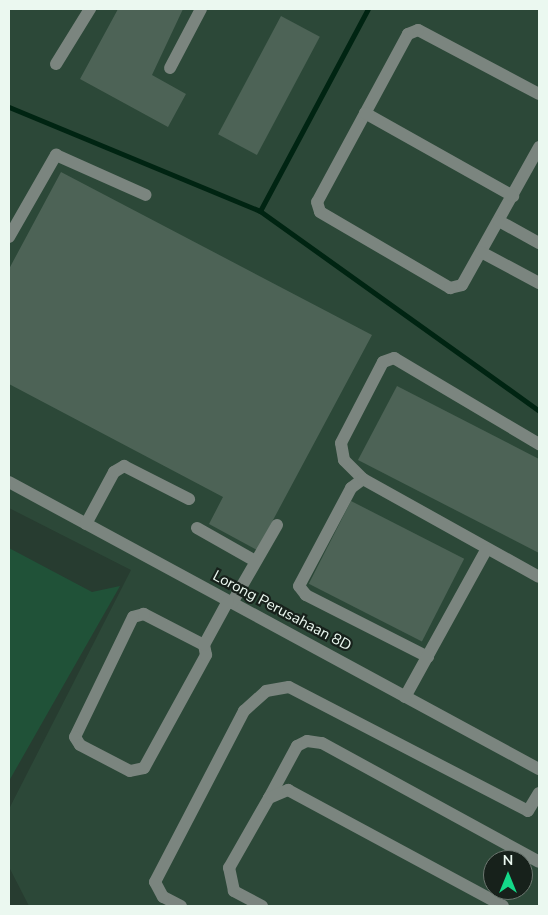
<!DOCTYPE html>
<style>
body{margin:0}
#map{position:relative;width:548px;height:915px;overflow:hidden;background:#273c30;font-family:"Nunito Sans",sans-serif}
div>[style]{position:absolute}
.built>*{inset:0;background:#2c4838}
.green>*{inset:0;background:#205238}
.stream>*{height:5px;margin:-2.5px;padding:0 2.5px;transform-origin:2.5px;border-radius:2.5px;background:#002412}
.building>*{inset:0;background:#4d6356;transform-origin:0 0}
.minor>*{height:12px;margin:-6px;padding:0 6px;transform-origin:6px;border-radius:6px;background:#7b857f}
span{translate:-50% -50%;white-space:nowrap;text-align:center;line-height:1.15;-webkit-text-stroke:4.5px #17211b;paint-order:stroke}
.street-label{font-size:15px;color:#ebf8f0}
.frame{position:absolute;inset:0;border:10px solid #ebf8f0;pointer-events:none}
.north{position:absolute;left:483px;top:850px;width:50px;height:50px;box-sizing:border-box;background:#17211b;border:1px solid #6c7770;border-radius:50%;rotate:0deg;font-size:14px;font-weight:700;line-height:20px;text-align:center;color:#ebf8f0}
.north::after{content:'';display:block;margin:auto;width:18px;height:22px;background:#14d989;clip-path:polygon(50% 0,100% 100%,50% 72%,0 100%)}
</style>
<div id="map">
<div class="built">
<i style="clip-path:polygon(evenodd,9px 9px,539px 9px,539px 906px,29px 906px,9px 867px,9px 809px,131px 570px,9px 508px,9px 9px,493px 860px,523px 860px,523px 890px,493px 890px,493px 860px)"></i>
</div>
<div class="green">
<i style="clip-path:polygon(9px 548px,92px 592px,120px 586px,9px 781px)"></i>
</div>
<div class="stream">
<i style="left:9px;top:107px;width:272px;rotate:22.5deg"></i>
<i style="left:260px;top:211px;width:229px;rotate:-61.9deg"></i>
<i style="left:260px;top:211px;width:343px;rotate:35.6deg"></i>
</div>
<div class="building">
<i style="clip-path:polygon(118px 9px,183px 9px,152px 75px,186px 94px,168px 127px,80px 79px)"></i>
<i style="left:281px;top:16px;width:44px;height:134px;rotate:28deg"></i>
<i style="clip-path:polygon(61px 172px,372px 335px,257px 550px,209px 524px,223px 497px,9px 384px,9px 269px)"></i>
<i style="clip-path:polygon(397px 386px,539px 459px,539px 553px,358px 460px)"></i>
<i style="left:351px;top:501px;width:127px;height:93px;rotate:27deg"></i>
</div>
<div class="minor">
<i style="left:56px;top:64px;width:65px;rotate:-58.3deg"></i>
<i style="left:170px;top:68px;width:67px;rotate:-62.3deg"></i>
<i style="left:539px;top:94px;width:137px;rotate:-152.1deg"></i>
<i style="left:418px;top:30px;width:11px;rotate:158deg"></i>
<i style="left:408px;top:34px;width:191px;rotate:118.4deg"></i>
<i style="left:317px;top:202px;width:10px;rotate:73deg"></i>
<i style="left:320px;top:212px;width:151px;rotate:30.3deg"></i>
<i style="left:450px;top:288px;width:12px;rotate:-14deg"></i>
<i style="left:462px;top:285px;width:158px;rotate:-60.8deg"></i>
<i style="left:365px;top:113px;width:170px;rotate:29.3deg"></i>
<i style="left:499px;top:221px;width:46px;rotate:28.8deg"></i>
<i style="left:9px;top:237px;width:95px;rotate:-60.2deg"></i>
<i style="left:56px;top:155px;width:98px;rotate:24deg"></i>
<i style="left:481px;top:252px;width:66px;rotate:28.1deg"></i>
<i style="left:363px;top:479px;width:27px;rotate:-135deg"></i>
<i style="left:344px;top:460px;width:17px;rotate:-100deg"></i>
<i style="left:341px;top:443px;width:91px;rotate:-62.6deg"></i>
<i style="left:383px;top:362px;width:12px;rotate:-20deg"></i>
<i style="left:394px;top:358px;width:169px;rotate:30.7deg"></i>
<i style="left:9px;top:482px;width:603px;rotate:28.44deg"></i>
<i style="left:86px;top:524px;width:59px;rotate:-61.7deg"></i>
<i style="left:114px;top:472px;width:12px;rotate:-31deg"></i>
<i style="left:124px;top:466px;width:73px;rotate:26.9deg"></i>
<i style="left:197px;top:528px;width:67px;rotate:29.6deg"></i>
<i style="left:232px;top:603px;width:90px;rotate:-60deg"></i>
<i style="left:204px;top:645px;width:68px;rotate:-152.7deg"></i>
<i style="left:144px;top:614px;width:11px;rotate:165deg"></i>
<i style="left:133px;top:617px;width:133px;rotate:115.8deg"></i>
<i style="left:75px;top:737px;width:9px;rotate:58deg"></i>
<i style="left:80px;top:745px;width:56px;rotate:27.5deg"></i>
<i style="left:130px;top:771px;width:14px;rotate:-12deg"></i>
<i style="left:144px;top:768px;width:129px;rotate:-61.2deg"></i>
<i style="left:206px;top:655px;width:10px;rotate:-101deg"></i>
<i style="left:204px;top:645px;width:50px;rotate:-61.4deg"></i>
<i style="left:428px;top:657px;width:137px;rotate:-153.1deg"></i>
<i style="left:306px;top:595px;width:11px;rotate:-128deg"></i>
<i style="left:299px;top:586px;width:111px;rotate:-62deg"></i>
<i style="left:351px;top:488px;width:15px;rotate:-37deg"></i>
<i style="left:363px;top:479px;width:201px;rotate:29.1deg"></i>
<i style="left:405px;top:697px;width:168px;rotate:-61.1deg"></i>
<i style="left:269px;top:798px;width:59px;rotate:-61.7deg"></i>
<i style="left:297px;top:746px;width:11px;rotate:-27deg"></i>
<i style="left:307px;top:741px;width:15px;rotate:8deg"></i>
<i style="left:322px;top:743px;width:247px;rotate:28.7deg"></i>
<i style="left:181px;top:906px;width:20px;rotate:-153deg"></i>
<i style="left:163px;top:897px;width:17px;rotate:-118deg"></i>
<i style="left:155px;top:882px;width:193px;rotate:-62.5deg"></i>
<i style="left:244px;top:711px;width:30px;rotate:-42deg"></i>
<i style="left:266px;top:691px;width:23px;rotate:-10deg"></i>
<i style="left:289px;top:687px;width:269px;rotate:27.4deg"></i>
<i style="left:528px;top:811px;width:21px;rotate:-59deg"></i>
<i style="left:262px;top:906px;width:32px;rotate:-152deg"></i>
<i style="left:234px;top:891px;width:24px;rotate:-102deg"></i>
<i style="left:229px;top:868px;width:81px;rotate:-60.3deg"></i>
<i style="left:269px;top:798px;width:21px;rotate:-23deg"></i>
<i style="left:288px;top:790px;width:244px;rotate:28.3deg"></i>
</div>
<div class="street-label">
<span style="left:282px;top:611px;rotate:28deg">Lorong Perusahaan 8D</span>
</div>
<div class="frame"></div>
<div class="north">N</div>
</div>
